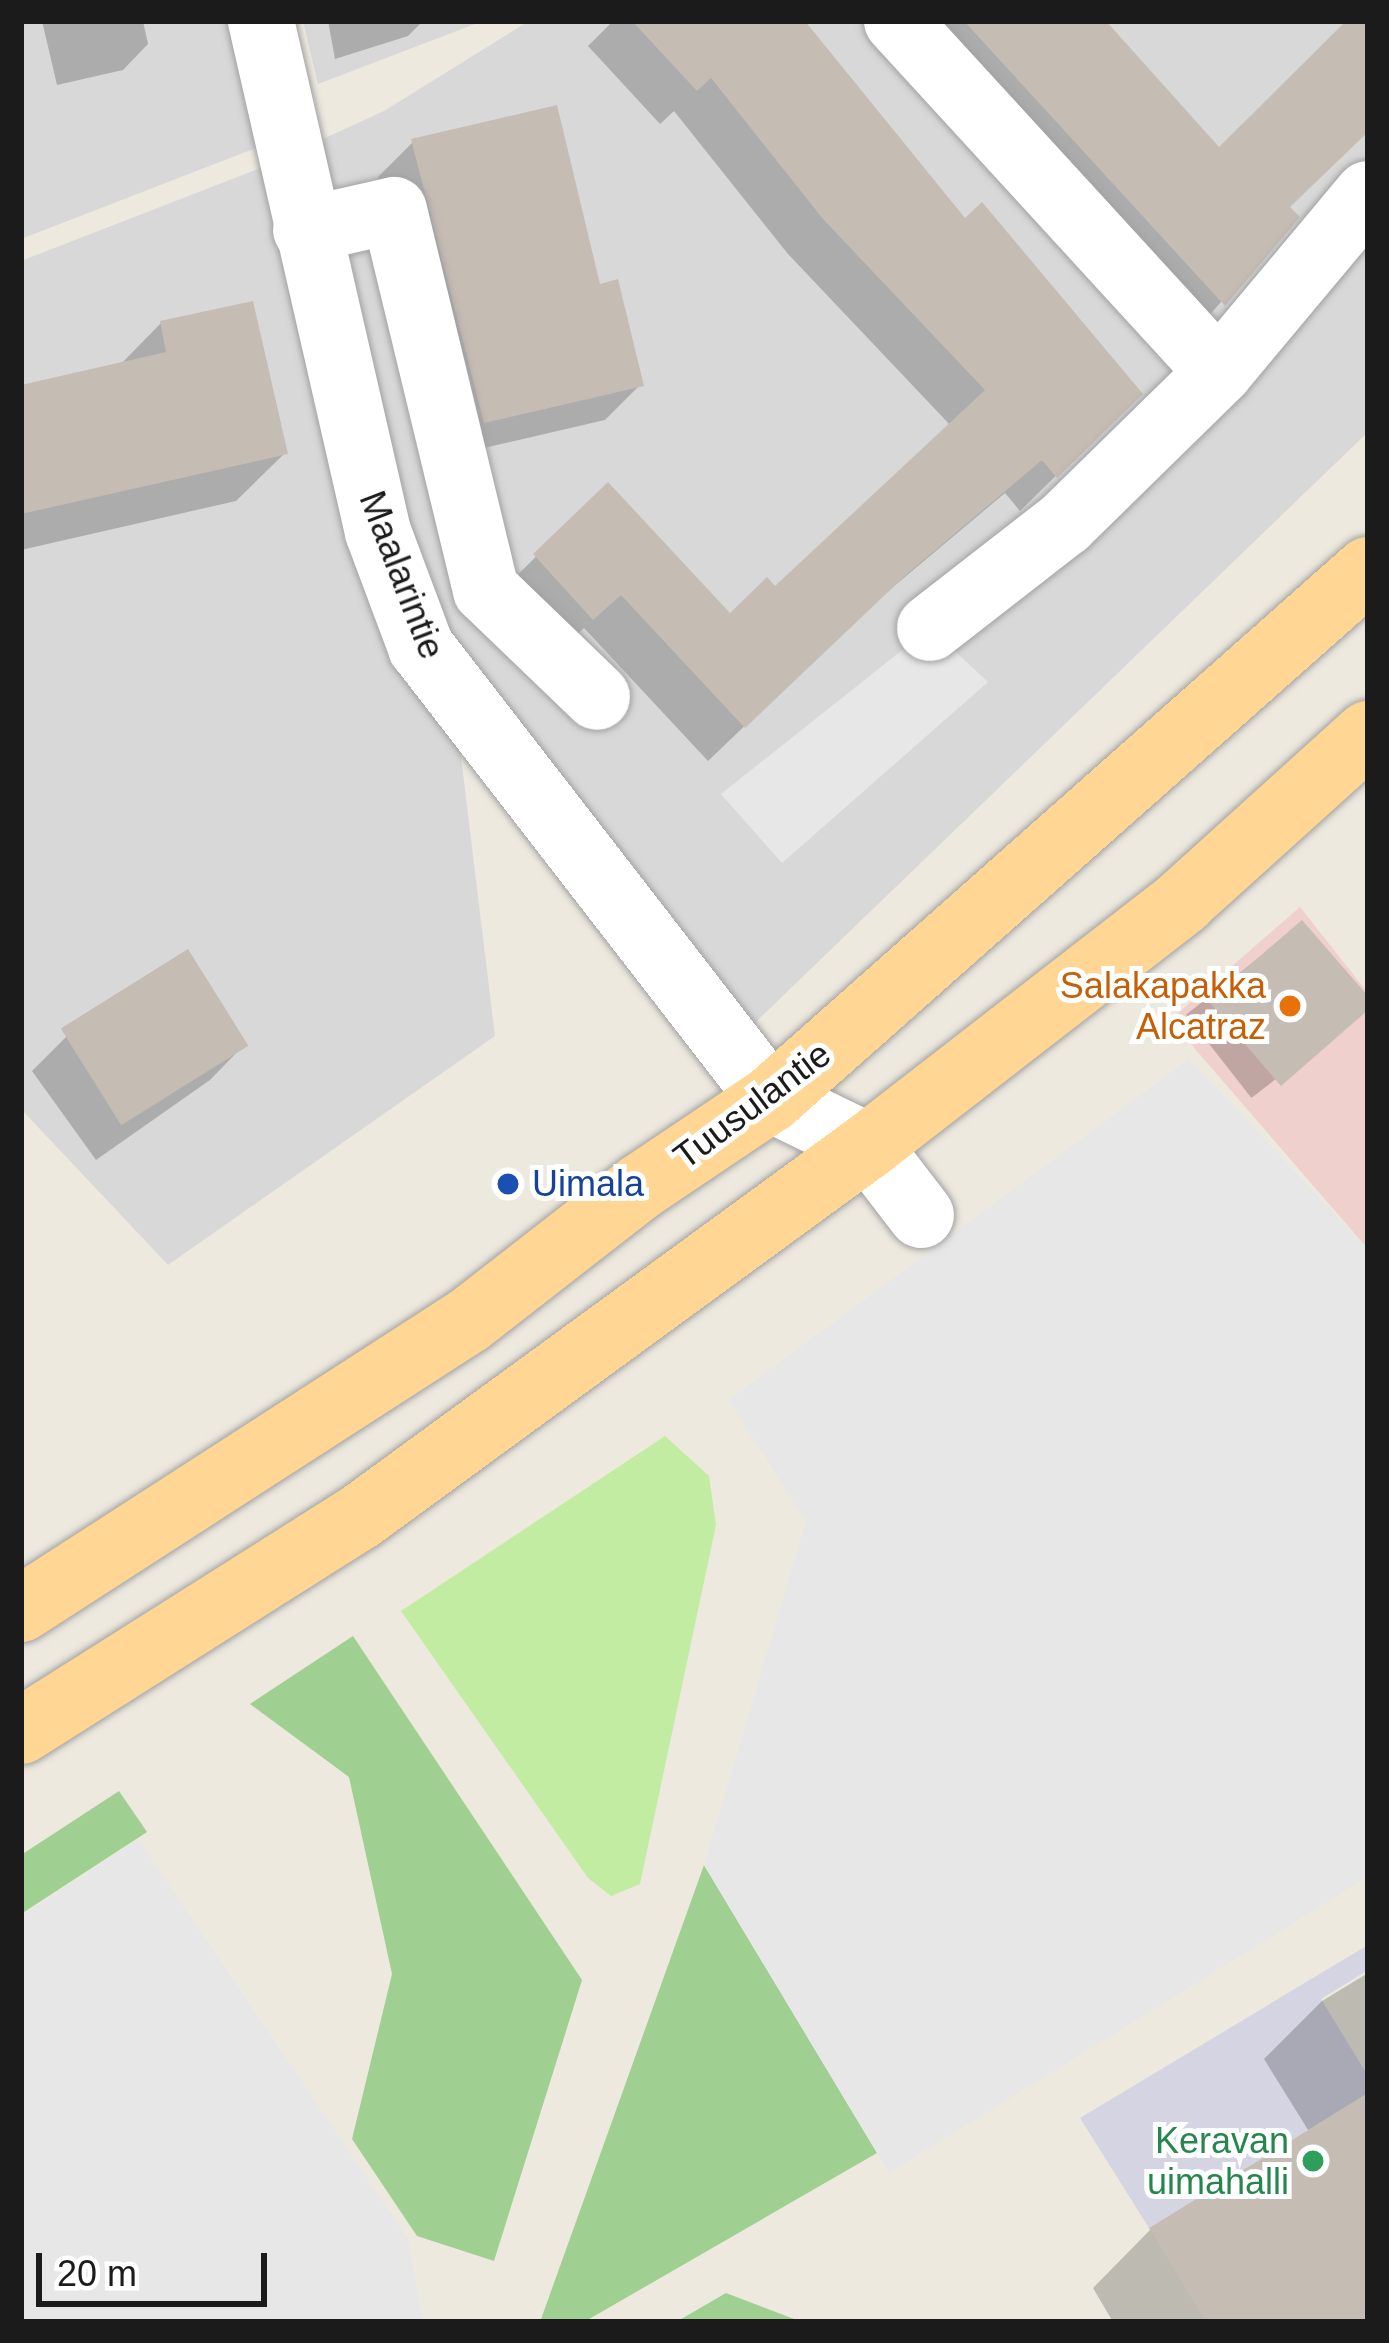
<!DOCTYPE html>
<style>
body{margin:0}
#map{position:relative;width:1389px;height:2343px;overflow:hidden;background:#ede9df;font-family:Arial,sans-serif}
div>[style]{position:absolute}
.residential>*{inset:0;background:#d9d8d8}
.commercial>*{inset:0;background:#f0d0cc}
.grass>*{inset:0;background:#c2eca1}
.forest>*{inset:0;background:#a0d091}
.parking>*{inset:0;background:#e7e7e7}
.plaza>*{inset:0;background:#d4d4e3}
.shadow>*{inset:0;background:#0003;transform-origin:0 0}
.building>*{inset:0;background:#c5bcb3;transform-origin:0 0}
.roads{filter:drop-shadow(0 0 3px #a2a2a2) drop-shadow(0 0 3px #a2a2a2)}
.minor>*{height:66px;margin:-33px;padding:0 33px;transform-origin:33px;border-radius:33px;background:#fff}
.major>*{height:66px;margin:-33px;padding:0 33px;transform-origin:33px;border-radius:33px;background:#ffd693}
.dots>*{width:33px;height:33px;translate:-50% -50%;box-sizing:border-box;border:6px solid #fff;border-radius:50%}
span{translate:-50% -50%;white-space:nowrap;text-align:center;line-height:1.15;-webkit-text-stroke:10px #fff;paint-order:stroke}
.street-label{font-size:36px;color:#1b1b1b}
.food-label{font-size:36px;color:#c56008}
.right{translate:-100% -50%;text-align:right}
.transit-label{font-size:36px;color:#164399}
.left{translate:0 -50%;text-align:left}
.leisure-label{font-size:36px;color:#27864d}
.frame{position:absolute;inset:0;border:24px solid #1b1b1b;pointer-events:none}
.scale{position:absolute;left:36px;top:2253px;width:231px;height:54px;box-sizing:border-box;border:6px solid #1b1b1b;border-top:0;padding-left:15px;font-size:36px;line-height:42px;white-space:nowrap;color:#1b1b1b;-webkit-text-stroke:9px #fff;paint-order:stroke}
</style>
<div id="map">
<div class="residential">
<i style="clip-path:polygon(21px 21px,250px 21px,277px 140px,21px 239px)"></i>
<i style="clip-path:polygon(303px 21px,483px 21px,318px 84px)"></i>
<i style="clip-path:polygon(529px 21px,1368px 21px,1368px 432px,734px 1043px,432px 649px,299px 150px,384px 111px)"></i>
<i style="clip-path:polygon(281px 160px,457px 724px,495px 1036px,168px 1265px,21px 1109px,21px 261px)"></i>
</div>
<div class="commercial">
<i style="clip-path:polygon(1300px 907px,1368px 993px,1368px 1249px,1170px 1020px)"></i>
</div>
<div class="grass">
<i style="clip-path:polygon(665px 1436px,709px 1476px,716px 1525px,640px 1884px,611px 1896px,588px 1878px,401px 1611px)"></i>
</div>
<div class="forest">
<i style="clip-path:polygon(353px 1636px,582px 1980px,494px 2261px,417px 2236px,352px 2139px,392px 1974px,349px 1777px,250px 1704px)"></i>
<i style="clip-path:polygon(119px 1791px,147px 1832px,21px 1914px,21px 1855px)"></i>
<i style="clip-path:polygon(704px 1865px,877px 2153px,584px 2322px,540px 2322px)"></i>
<i style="clip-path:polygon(726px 2293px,802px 2322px,676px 2322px)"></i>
</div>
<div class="parking">
<i style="clip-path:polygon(930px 628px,988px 682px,782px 863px,721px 794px)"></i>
<i style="clip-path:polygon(1189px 1059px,1368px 1249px,1368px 1877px,889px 2173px,704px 1865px,806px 1522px,729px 1400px)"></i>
<i style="clip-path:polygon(138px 1839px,408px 2239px,423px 2322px,21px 2322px,21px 1916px)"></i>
</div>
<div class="plaza">
<i style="clip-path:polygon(1368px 1945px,1368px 1970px,1321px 1999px,1368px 2076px,1368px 2093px,1149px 2228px,1080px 2118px)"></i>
</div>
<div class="shadow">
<i style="clip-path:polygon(42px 21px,143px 21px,148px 44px,123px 70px,57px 85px)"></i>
<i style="clip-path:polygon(328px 21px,423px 21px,408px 36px,335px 59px)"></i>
<i style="clip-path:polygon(613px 21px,801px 21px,965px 222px,1139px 394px,1020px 511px,1005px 493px,868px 608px,708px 761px,584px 628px,557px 653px,500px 592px,608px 486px,730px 617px,775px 590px,951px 426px,788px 254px,674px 111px,660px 124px,588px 46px)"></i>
<i style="clip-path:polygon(903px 21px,1104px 21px,1219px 151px,1350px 21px,1368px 21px,1368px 129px,1287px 207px,1296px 217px,1191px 336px)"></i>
<i style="clip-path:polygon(413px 142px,598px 287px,640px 385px,605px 420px,449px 456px,378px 177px)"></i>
<i style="clip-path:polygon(161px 323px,285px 453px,236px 501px,21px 550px,21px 388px,119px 366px)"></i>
<i style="left:1302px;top:924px;width:106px;height:147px;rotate:52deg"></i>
<i style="clip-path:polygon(67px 1036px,245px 1044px,210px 1080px,96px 1160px,32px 1071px)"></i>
<i style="clip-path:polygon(1368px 1973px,1368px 2322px,1113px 2322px,1093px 2288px,1150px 2230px,1310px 2133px,1264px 2059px,1322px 2001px)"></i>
</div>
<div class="building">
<i style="clip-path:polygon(632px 21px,805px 21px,965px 218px,982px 202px,1143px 394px,1057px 478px,1042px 460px,907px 574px,745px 728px,621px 595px,593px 620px,533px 554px,608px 482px,730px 613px,767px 577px,775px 586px,985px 390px,823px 219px,711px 78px,697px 91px)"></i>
<i style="clip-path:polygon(964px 21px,1106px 21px,1219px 147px,1346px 21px,1368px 21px,1368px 132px,1290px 207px,1300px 217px,1225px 306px)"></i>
<i style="clip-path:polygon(557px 105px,600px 284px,618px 279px,644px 386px,484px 423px,411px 139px)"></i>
<i style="clip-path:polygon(253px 301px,288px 454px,21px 514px,21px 385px,166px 352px,160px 321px)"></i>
<i style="clip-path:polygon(1302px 920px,1368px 996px,1368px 1010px,1281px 1086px,1208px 1001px)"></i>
<i style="left:188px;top:949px;width:114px;height:150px;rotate:58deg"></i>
<i style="clip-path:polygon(1368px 2093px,1368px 2322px,1206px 2322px,1149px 2228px)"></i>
</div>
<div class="roads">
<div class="minor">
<i style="left:261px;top:21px;width:524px;rotate:77.1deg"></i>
<i style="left:378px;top:532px;width:123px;rotate:69.5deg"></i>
<i style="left:421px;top:647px;width:572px;rotate:52.25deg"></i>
<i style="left:771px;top:1099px;width:108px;rotate:25.9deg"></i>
<i style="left:868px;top:1146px;width:87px;rotate:52.5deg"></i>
<i style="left:897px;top:21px;width:476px;rotate:47.5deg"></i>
<i style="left:1219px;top:372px;width:232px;rotate:-50.1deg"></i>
<i style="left:306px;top:230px;width:90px;rotate:-12.8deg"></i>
<i style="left:394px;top:210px;width:391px;rotate:76.4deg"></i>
<i style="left:486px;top:590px;width:154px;rotate:43.9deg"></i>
<i style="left:930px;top:628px;width:171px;rotate:-37.9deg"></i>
<i style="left:1065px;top:523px;width:216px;rotate:-44.4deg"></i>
</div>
<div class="major">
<i style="left:21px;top:1609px;width:533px;rotate:-32.83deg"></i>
<i style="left:469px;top:1320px;width:217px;rotate:-37.9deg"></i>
<i style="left:640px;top:1187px;width:158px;rotate:-33.9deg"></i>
<i style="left:771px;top:1099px;width:798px;rotate:-41.54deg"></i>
<i style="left:21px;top:1731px;width:402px;rotate:-32.3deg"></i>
<i style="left:361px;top:1516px;width:628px;rotate:-36.12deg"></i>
<i style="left:868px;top:1146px;width:398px;rotate:-37.8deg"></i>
<i style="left:1182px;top:902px;width:251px;rotate:-42.1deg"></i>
</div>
</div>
<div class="dots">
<i style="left:1290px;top:1006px;background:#e8710a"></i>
<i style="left:508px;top:1184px;background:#1a4fb4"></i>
<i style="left:1313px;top:2161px;background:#2e9e5b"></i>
</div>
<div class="street-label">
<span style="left:402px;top:575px;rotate:69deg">Maalarintie</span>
<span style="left:752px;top:1105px;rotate:-37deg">Tuusulantie</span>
</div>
<div class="food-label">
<span class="right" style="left:1266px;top:1006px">Salakapakka<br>Alcatraz</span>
</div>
<div class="transit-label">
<span class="left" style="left:532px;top:1184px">Uimala</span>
</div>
<div class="leisure-label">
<span class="right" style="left:1289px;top:2161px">Keravan<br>uimahalli</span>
</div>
<div class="frame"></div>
<div class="scale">20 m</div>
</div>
